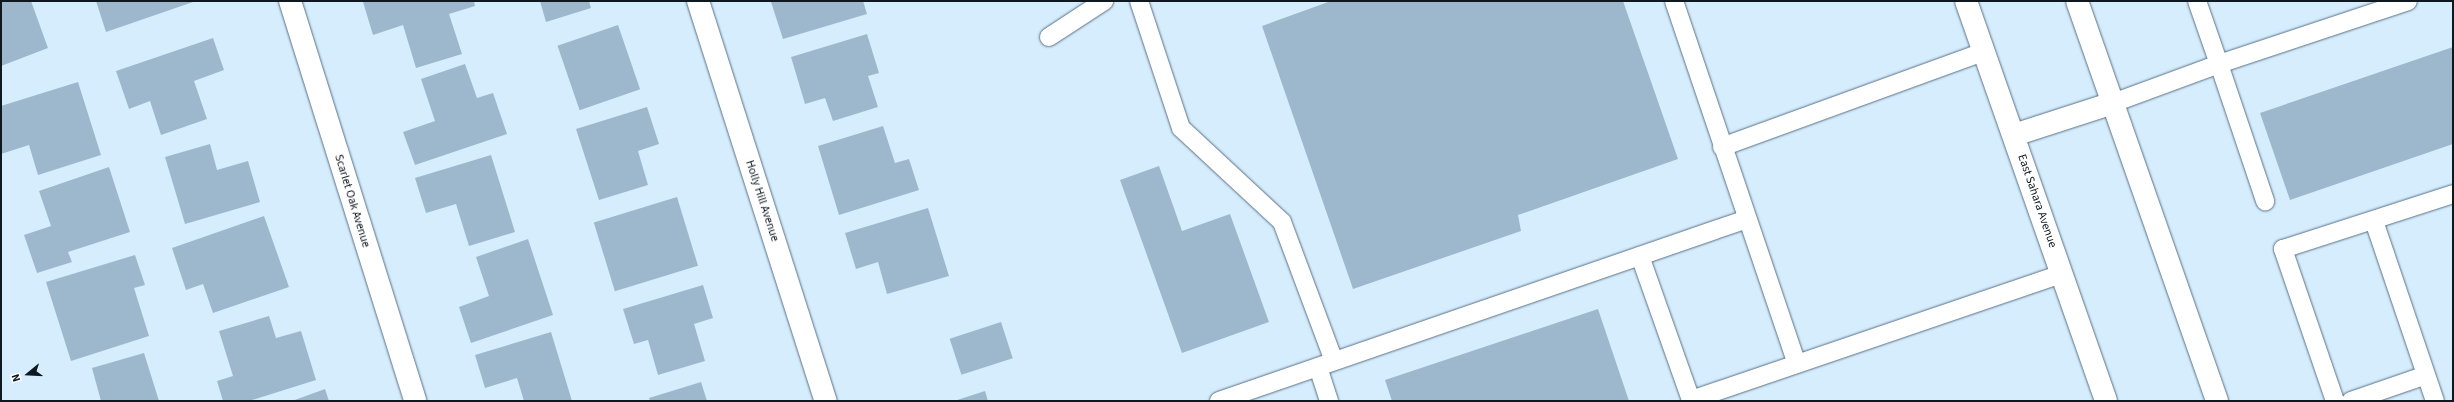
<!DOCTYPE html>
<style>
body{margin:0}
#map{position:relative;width:2454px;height:402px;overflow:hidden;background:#d6edfe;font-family:"Source Sans 3",sans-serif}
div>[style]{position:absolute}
.building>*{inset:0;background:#9db8cd;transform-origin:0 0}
.roads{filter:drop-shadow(0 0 1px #587184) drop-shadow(0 0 1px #587184)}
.service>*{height:18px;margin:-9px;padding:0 9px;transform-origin:9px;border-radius:9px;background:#fff}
.minor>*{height:22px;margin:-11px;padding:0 11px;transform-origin:11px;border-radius:11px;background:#fff}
.primary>*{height:22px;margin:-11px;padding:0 11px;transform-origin:11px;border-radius:11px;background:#fff}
span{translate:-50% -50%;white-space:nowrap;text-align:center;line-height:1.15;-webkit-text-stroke:3px #fff;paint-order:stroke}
.street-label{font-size:12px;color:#0e1820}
.frame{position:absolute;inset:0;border:2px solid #0e1820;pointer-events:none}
.north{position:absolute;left:8px;top:354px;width:40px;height:40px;-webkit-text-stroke:3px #fff;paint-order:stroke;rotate:252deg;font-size:11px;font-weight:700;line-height:16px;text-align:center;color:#0e1820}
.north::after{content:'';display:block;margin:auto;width:14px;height:18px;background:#0e1820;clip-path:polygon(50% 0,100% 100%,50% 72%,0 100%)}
</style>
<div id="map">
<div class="building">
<i style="clip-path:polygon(1px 1px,31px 1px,48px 48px,1px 66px)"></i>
<i style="clip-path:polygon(96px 1px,196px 1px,106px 32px)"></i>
<i style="clip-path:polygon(474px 1px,475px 6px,449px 14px,462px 54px,416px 68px,403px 25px,373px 35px,363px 2px)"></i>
<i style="clip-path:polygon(540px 1px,589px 1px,591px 8px,546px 22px)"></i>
<i style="clip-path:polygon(863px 1px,867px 14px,783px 39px,771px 2px)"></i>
<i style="clip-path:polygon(1331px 1px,1623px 1px,1678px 159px,1518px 215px,1521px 231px,1353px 289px,1262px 26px)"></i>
<i style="left:618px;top:25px;width:68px;height:64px;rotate:71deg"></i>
<i style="clip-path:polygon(867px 34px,879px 73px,868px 76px,878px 107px,833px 121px,825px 98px,805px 104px,791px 57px)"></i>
<i style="clip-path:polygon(213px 38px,224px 70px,194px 81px,207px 119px,161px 135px,150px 101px,129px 109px,116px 71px)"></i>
<i style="clip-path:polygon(2453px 47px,2453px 144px,2290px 200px,2260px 113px)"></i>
<i style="clip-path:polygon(465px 64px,477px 98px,493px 93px,507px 134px,415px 165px,403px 132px,435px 121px,421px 79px)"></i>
<i style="clip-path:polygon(78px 82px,101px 155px,38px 175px,29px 145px,1px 154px,1px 106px)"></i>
<i style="clip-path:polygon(647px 107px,659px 144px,638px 151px,648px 185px,599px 200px,576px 129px)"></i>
<i style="clip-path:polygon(883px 126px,895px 163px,909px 159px,919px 190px,839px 215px,818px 146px)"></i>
<i style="clip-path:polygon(210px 144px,217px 170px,248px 161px,260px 202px,185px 224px,165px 157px)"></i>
<i style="clip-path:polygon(491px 155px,515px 232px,469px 246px,456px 204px,426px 213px,415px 178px)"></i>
<i style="clip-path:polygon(1159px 166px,1182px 231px,1230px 214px,1269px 322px,1182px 353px,1120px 180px)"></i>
<i style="clip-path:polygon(109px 167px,130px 232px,68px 252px,72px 262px,37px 273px,24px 235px,51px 226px,39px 191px)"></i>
<i style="left:677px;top:197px;width:72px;height:87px;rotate:73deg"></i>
<i style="clip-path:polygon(928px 208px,949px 276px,887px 294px,878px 262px,856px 269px,845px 233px)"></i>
<i style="clip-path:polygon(264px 216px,289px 287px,213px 313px,203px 284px,186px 290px,172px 248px)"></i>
<i style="clip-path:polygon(528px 239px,553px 315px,471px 343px,459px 307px,489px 296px,476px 257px)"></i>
<i style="clip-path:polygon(135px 255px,145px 285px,134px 288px,149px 336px,71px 361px,46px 282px)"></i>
<i style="clip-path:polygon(703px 285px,713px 318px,694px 324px,705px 361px,658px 375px,648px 340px,634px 344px,623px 309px)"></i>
<i style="clip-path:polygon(1598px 309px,1629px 401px,1392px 401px,1385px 380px)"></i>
<i style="clip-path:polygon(269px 316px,276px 338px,301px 331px,316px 380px,249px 401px,223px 401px,217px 381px,233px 376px,219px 331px)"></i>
<i style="left:1001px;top:322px;width:38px;height:54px;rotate:72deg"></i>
<i style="clip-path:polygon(551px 332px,572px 401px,524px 401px,517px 378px,485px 388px,475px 355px)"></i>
<i style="clip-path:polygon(144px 353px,159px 401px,101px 401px,92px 368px)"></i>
<i style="clip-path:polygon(701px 382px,707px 401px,650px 401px,649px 398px)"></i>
<i style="clip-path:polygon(325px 389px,329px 401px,292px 401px)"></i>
<i style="clip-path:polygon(985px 391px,988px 401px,954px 401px)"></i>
</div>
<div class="roads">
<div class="service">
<i style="left:1139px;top:1px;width:134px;rotate:71.7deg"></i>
<i style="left:1181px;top:128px;width:138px;rotate:42.9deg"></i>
<i style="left:1282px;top:222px;width:148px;rotate:69.5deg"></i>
<i style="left:1674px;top:1px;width:381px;rotate:71.3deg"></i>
<i style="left:2197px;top:1px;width:67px;rotate:70.8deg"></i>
<i style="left:2219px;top:64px;width:199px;rotate:-18.4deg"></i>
<i style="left:1049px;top:37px;width:66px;rotate:-33.2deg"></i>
<i style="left:2113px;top:103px;width:113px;rotate:-20.2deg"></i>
<i style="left:2219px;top:64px;width:145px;rotate:71.4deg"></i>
<i style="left:1722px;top:147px;width:278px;rotate:-20deg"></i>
<i style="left:2374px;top:221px;width:190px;rotate:71.3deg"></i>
<i style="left:1640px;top:256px;width:153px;rotate:70.5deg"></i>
<i style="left:1691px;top:400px;width:392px;rotate:-18.8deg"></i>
<i style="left:1318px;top:367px;width:36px;rotate:72deg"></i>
<i style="left:1219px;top:401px;width:558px;rotate:-19.02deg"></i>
<i style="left:2335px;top:401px;width:161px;rotate:-108.9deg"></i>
<i style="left:2283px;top:249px;width:179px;rotate:-17.9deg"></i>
<i style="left:2351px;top:401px;width:79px;rotate:-19.1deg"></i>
</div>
<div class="minor">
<i style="left:290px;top:1px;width:419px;rotate:72.6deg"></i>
<i style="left:698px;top:1px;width:420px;rotate:72.3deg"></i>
</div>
<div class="primary">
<i style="left:1966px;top:1px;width:424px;rotate:70.7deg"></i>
<i style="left:2077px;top:1px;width:424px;rotate:70.7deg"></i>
<i style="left:2014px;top:135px;width:104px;rotate:-17.9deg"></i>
</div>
</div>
<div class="street-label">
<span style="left:352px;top:201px;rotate:73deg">Scarlet Oak Avenue</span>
<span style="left:762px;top:201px;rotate:72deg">Holly Hill Avenue</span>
<span style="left:2037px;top:201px;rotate:71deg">East Sahara Avenue</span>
</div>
<div class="frame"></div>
<div class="north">N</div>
</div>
